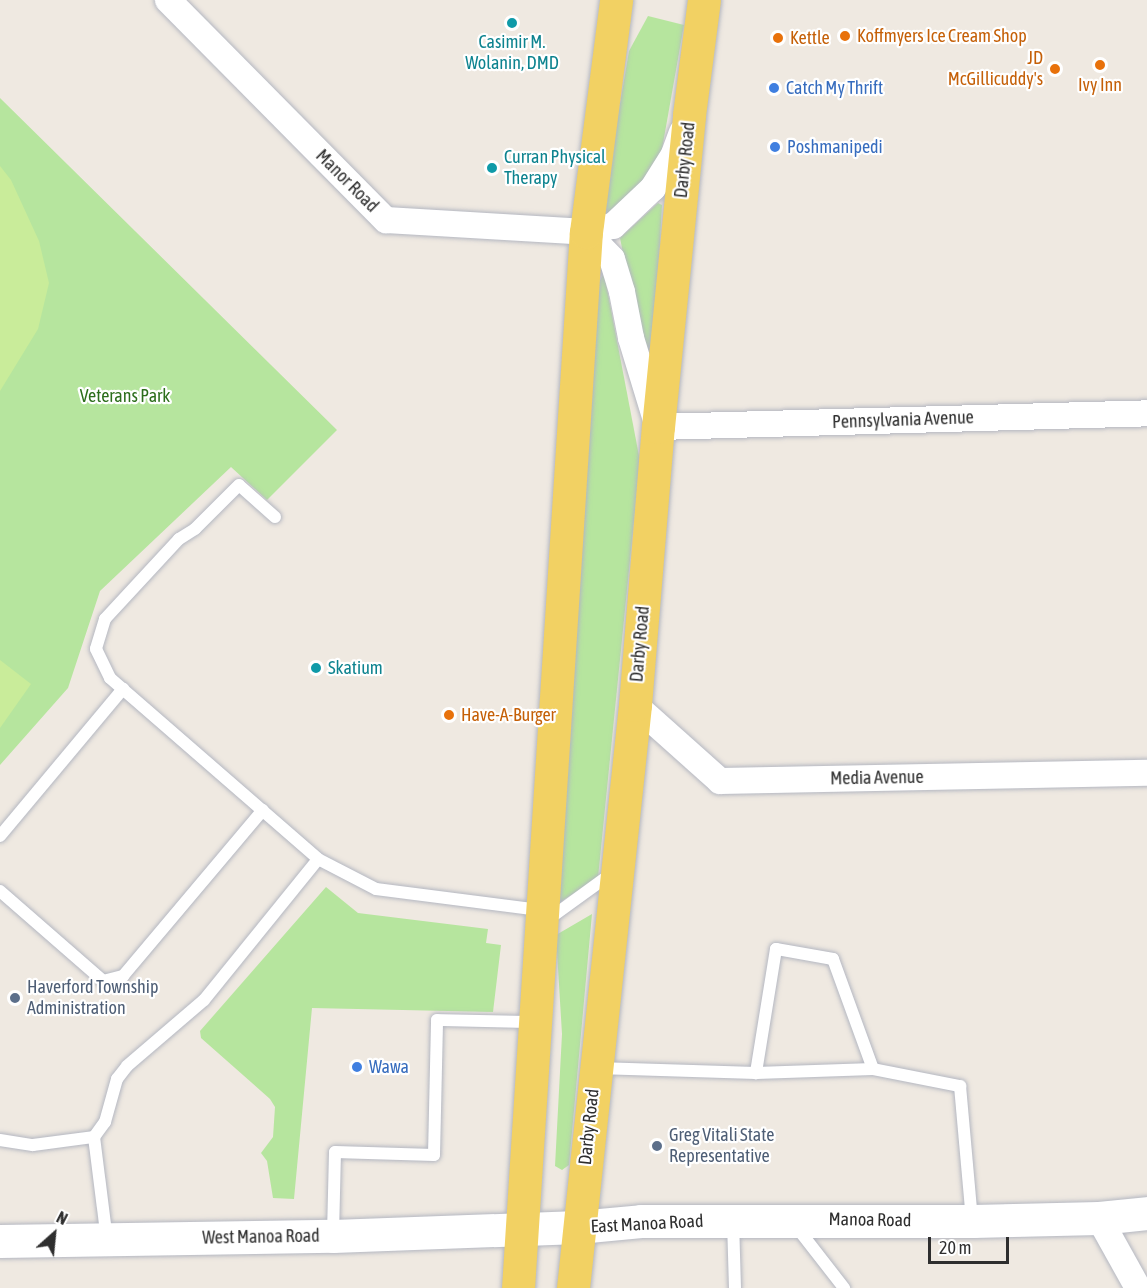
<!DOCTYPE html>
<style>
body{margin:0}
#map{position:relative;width:1147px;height:1288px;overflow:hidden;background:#efe9e1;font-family:"Asap Condensed",sans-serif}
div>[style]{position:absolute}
.green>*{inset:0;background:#b6e59e}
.pitch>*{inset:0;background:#c9ec9a}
.roads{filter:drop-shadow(0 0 2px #b4b7c1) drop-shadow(0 0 2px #b4b7c1)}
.service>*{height:12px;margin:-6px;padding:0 6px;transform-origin:6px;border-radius:6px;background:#fff}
.minor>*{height:26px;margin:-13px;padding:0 13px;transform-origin:13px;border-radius:13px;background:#fff}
.secondary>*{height:33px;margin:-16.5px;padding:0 16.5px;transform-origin:16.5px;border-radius:16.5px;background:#fff}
.primary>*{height:33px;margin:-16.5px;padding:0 16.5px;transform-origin:16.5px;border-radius:16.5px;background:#f2d163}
.dots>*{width:16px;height:16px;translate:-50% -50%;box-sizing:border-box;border:3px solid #fff;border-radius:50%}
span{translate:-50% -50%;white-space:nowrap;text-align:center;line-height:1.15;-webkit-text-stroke:4.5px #fff;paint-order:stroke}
.food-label{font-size:18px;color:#c56008}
.left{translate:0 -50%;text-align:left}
.right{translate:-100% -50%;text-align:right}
.culture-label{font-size:18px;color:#0d838f}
.shop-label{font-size:18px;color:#366cbe}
.street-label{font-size:18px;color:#2e2e2e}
.park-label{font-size:18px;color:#2c6e1b}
.service-label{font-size:18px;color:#4e5e75}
.north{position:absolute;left:24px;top:1204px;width:60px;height:60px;-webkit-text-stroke:4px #fff;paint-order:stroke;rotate:27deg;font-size:16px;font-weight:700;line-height:24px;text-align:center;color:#2e2e2e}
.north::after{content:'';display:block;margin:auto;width:21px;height:27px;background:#2e2e2e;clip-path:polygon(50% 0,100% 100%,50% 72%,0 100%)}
.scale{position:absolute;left:928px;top:1237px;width:81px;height:27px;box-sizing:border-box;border:3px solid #2e2e2e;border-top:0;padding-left:8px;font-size:18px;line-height:21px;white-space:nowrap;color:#2e2e2e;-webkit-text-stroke:4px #fff;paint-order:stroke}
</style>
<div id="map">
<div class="green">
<i style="clip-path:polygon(648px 16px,684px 25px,659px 166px,608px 219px,601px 216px,629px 51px)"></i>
<i style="clip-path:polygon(0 98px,337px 430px,267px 500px,231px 467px,100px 591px,68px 688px,0 765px)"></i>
<i style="clip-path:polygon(658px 203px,662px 205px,658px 278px,649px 357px,643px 353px,620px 238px)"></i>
<i style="clip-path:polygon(604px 273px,640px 461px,598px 878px,557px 904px,590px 404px,599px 282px)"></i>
<i style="clip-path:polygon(326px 887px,358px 913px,488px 929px,486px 943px,501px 945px,493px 1012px,312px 1008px,294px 1199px,273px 1198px,267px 1161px,261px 1153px,273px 1137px,275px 1107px,270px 1099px,201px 1038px,200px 1031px)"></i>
<i style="clip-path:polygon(592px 914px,569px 1165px,562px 1170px,555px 1166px,562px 1034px,556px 935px)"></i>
</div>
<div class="pitch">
<i style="clip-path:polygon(0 166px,11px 180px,39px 241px,49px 283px,38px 329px,0 391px)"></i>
<i style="clip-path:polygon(0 660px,31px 684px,0 728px)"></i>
</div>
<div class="roads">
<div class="service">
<i style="left:275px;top:517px;width:48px;rotate:-138.4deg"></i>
<i style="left:239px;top:485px;width:62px;rotate:135deg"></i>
<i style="left:195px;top:529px;width:19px;rotate:148deg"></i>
<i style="left:179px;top:539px;width:109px;rotate:132.8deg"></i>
<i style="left:105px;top:619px;width:31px;rotate:107deg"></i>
<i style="left:96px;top:649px;width:32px;rotate:64deg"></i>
<i style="left:110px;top:678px;width:276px;rotate:41deg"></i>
<i style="left:318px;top:859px;width:65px;rotate:27.3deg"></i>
<i style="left:376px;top:889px;width:165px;rotate:7.3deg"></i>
<i style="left:0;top:836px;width:192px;rotate:-50.1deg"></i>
<i style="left:0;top:891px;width:137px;rotate:41.1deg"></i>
<i style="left:103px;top:981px;width:21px;rotate:-14deg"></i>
<i style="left:123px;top:976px;width:217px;rotate:-49.9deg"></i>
<i style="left:546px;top:921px;width:82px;rotate:-36deg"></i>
<i style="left:597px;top:1068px;width:159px;rotate:1.8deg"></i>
<i style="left:756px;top:1073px;width:117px;rotate:-2deg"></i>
<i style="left:873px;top:1069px;width:117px;rotate:-110deg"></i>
<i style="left:833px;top:959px;width:58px;rotate:-170deg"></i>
<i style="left:776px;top:949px;width:126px;rotate:99.2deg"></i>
<i style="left:873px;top:1069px;width:89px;rotate:11.1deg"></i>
<i style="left:960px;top:1086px;width:135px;rotate:84.9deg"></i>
<i style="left:94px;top:1137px;width:104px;rotate:82.8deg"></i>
<i style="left:0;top:1140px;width:33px;rotate:9deg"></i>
<i style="left:33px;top:1145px;width:62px;rotate:-7.5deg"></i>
<i style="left:94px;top:1137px;width:19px;rotate:-54deg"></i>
<i style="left:105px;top:1122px;width:45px;rotate:-74.4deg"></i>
<i style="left:117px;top:1079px;width:16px;rotate:-52deg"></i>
<i style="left:127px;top:1066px;width:101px;rotate:-40.6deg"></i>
<i style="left:204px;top:1000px;width:181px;rotate:-51deg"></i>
<i style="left:733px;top:1221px;width:67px;rotate:88.3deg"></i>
<i style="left:795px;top:1225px;width:80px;rotate:52.1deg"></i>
<i style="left:333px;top:1234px;width:82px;rotate:-88.6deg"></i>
<i style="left:335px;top:1152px;width:99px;rotate:1.7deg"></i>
<i style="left:434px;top:1155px;width:135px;rotate:-88.7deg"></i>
<i style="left:437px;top:1020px;width:96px;rotate:1.2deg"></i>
</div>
<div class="minor">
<i style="left:168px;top:0;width:310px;rotate:45.3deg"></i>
<i style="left:386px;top:220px;width:200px;rotate:3.4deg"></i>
<i style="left:586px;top:232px;width:28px;rotate:-13deg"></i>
<i style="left:613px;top:226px;width:55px;rotate:-43.5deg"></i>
<i style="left:653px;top:188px;width:40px;rotate:-58deg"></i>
<i style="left:674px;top:154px;width:23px;rotate:-70deg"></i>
<i style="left:586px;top:232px;width:37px;rotate:46deg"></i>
<i style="left:612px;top:259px;width:34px;rotate:73deg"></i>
<i style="left:622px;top:292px;width:47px;rotate:78.9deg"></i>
<i style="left:631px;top:338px;width:93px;rotate:73.1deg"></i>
<i style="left:658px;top:427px;width:489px;rotate:-1.6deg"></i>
<i style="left:635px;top:705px;width:114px;rotate:41.8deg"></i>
<i style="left:720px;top:781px;width:427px;rotate:-1.1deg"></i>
<i style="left:1099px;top:1218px;width:80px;rotate:60.9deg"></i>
</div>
<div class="secondary">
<i style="left:0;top:1241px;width:333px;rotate:-0.9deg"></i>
<i style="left:333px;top:1236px;width:245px;rotate:-2.1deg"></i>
<i style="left:578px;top:1227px;width:63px;rotate:-5.4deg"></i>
<i style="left:641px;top:1221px;width:332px"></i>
<i style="left:973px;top:1221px;width:126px;rotate:-1.4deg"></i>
<i style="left:1099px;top:1218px;width:48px;rotate:-5.9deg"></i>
</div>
<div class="primary">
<i style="left:518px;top:1288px;width:1058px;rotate:-86.32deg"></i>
<i style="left:586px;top:232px;width:234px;rotate:-82.6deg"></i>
<i style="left:573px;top:1288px;width:586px;rotate:-83.93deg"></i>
<i style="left:635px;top:705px;width:279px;rotate:-85.3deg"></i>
<i style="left:658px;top:427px;width:314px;rotate:-84.3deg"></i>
<i style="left:689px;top:115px;width:116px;rotate:-82.6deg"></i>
</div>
</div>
<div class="dots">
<i style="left:512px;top:23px;background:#0f9aa8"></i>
<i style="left:845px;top:36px;background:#e8710a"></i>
<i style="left:778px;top:38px;background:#e8710a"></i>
<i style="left:1100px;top:65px;background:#e8710a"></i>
<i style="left:1055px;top:69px;background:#e8710a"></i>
<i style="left:774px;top:88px;background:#3f7fe0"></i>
<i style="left:775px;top:147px;background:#3f7fe0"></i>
<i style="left:492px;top:168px;background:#0f9aa8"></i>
<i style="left:316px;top:668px;background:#0f9aa8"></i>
<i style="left:449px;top:715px;background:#e8710a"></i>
<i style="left:15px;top:998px;background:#5c6f8a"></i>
<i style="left:357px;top:1067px;background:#3f7fe0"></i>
<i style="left:657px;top:1146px;background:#5c6f8a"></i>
</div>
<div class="food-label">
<span class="left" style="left:857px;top:36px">Koffmyers Ice Cream Shop</span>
<span class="left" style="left:790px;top:38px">Kettle</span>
<span class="right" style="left:1043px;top:69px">JD<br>McGillicuddy's</span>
<span style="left:1100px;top:85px">Ivy Inn</span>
<span class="left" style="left:461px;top:715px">Have-A-Burger</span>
</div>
<div class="culture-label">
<span style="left:512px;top:53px">Casimir M.<br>Wolanin, DMD</span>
<span class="left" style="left:504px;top:168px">Curran Physical<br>Therapy</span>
<span class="left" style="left:328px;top:668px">Skatium</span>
</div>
<div class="shop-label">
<span class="left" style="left:786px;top:88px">Catch My Thrift</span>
<span class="left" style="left:787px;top:147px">Poshmanipedi</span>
<span class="left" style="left:369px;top:1067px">Wawa</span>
</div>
<div class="street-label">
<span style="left:685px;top:160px;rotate:-84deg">Darby Road</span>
<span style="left:347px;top:181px;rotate:45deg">Manor Road</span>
<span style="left:903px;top:420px;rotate:-2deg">Pennsylvania Avenue</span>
<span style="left:640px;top:644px;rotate:-85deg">Darby Road</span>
<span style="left:877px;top:778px;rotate:-1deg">Media Avenue</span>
<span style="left:589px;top:1127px;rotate:-84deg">Darby Road</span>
<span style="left:870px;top:1220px;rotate:1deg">Manoa Road</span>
<span style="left:647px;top:1224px;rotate:-3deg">East Manoa Road</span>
<span style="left:261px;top:1237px;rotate:-1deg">West Manoa Road</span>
</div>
<div class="park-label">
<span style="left:125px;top:396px">Veterans Park</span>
</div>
<div class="service-label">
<span class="left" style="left:27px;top:998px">Haverford Township<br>Administration</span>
<span class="left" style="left:669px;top:1146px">Greg Vitali State<br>Representative</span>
</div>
<div class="north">N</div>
<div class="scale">20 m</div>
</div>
